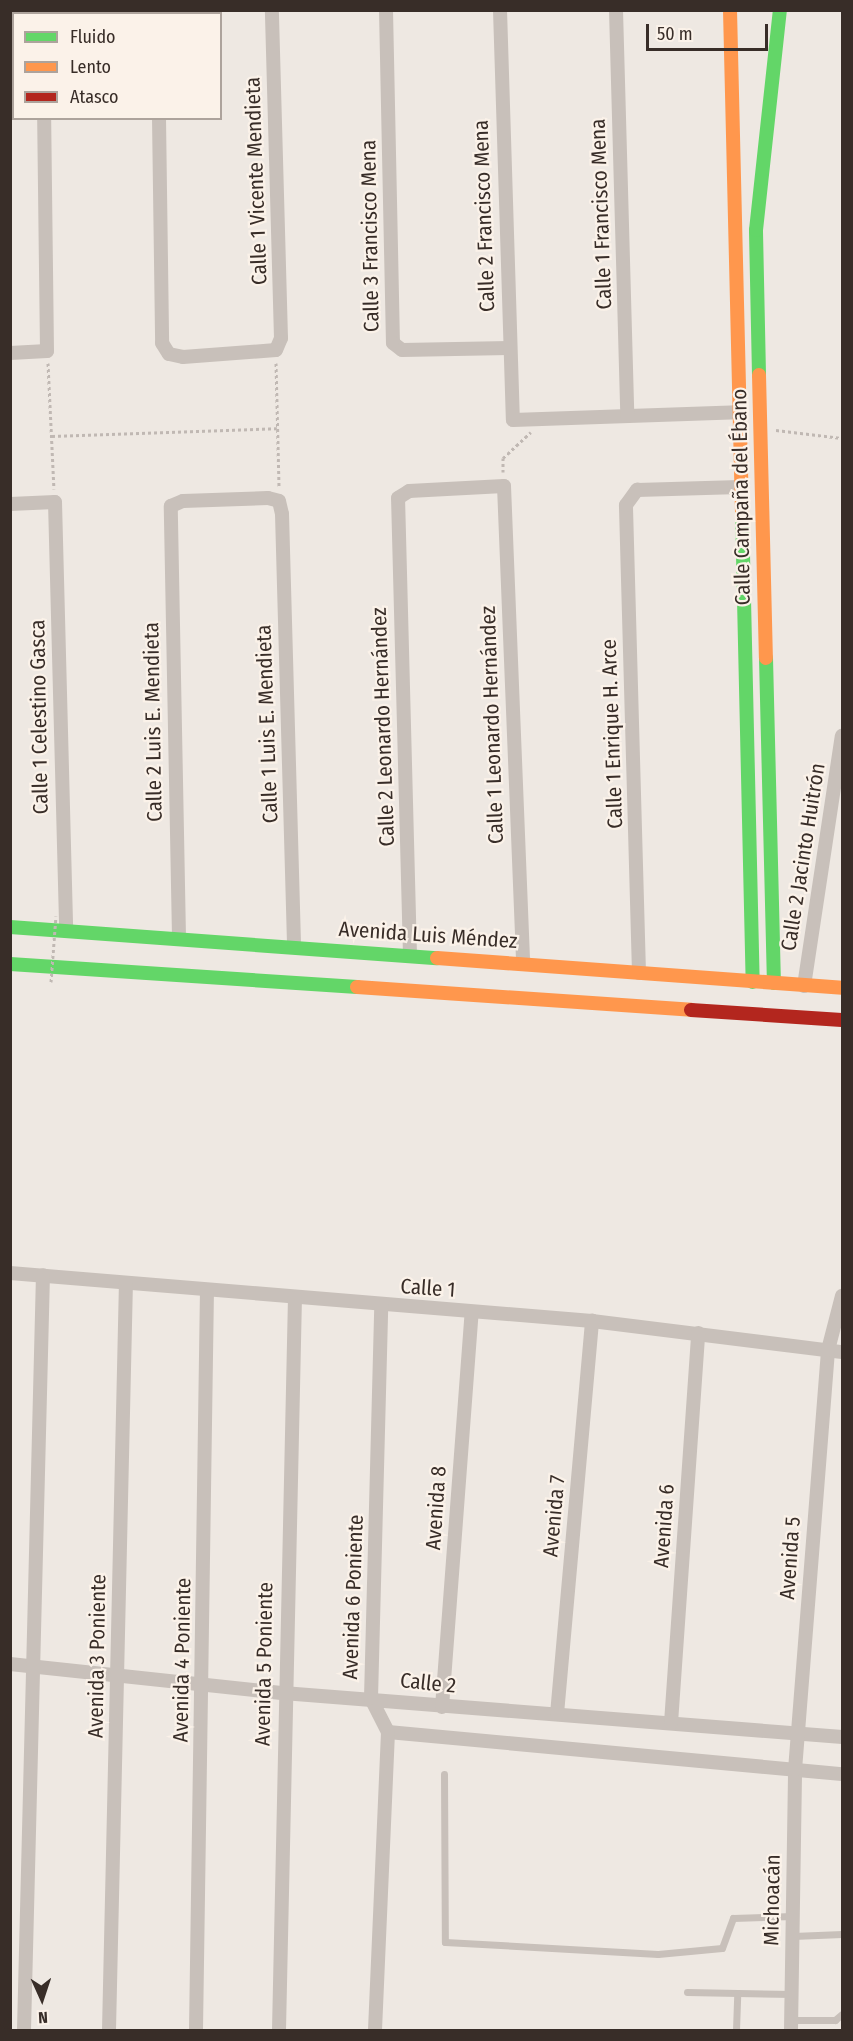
<!DOCTYPE html>
<meta charset="utf-8">
<style>
body{margin:0}
#map{position:relative;width:853px;height:2041px;overflow:hidden;background:#eee8e2;font-family:"Fira Sans Condensed",sans-serif}
div>[style]{position:absolute}
.path>*{height:3px;margin-top:-1.5px;transform-origin:0;background:repeating-linear-gradient(90deg,#c0b8b3 0 3px,transparent 0 6px)}
.lane>*{height:7px;margin:-3.5px;padding:0 3.5px;transform-origin:3.5px;border-radius:3.5px;background:#c8c0ba}
.street>*{height:14px;margin:-7px;padding:0 7px;transform-origin:7px;border-radius:7px;background:#c8c0ba}
.fast>*{height:14px;margin:-7px;padding:0 7px;transform-origin:7px;border-radius:7px;background:#63d668}
.slow>*{height:14px;margin:-7px;padding:0 7px;transform-origin:7px;border-radius:7px;background:#ff974d}
.jam>*{height:14px;margin:-7px;padding:0 7px;transform-origin:7px;border-radius:7px;background:#b3261e}
.path-bridge>*{height:3px;margin-top:-1.5px;transform-origin:0;background:repeating-linear-gradient(90deg,#c0b8b3 0 3px,transparent 0 6px)}
span{translate:-50% -50%;white-space:nowrap;text-align:center;line-height:1.15;-webkit-text-stroke:4.5px #fbf2e9;paint-order:stroke}
.street-label{font-size:21px;color:#382d28}
.frame{position:absolute;inset:0;border:12px solid #382d28;pointer-events:none}
.legend{position:absolute;left:12px;top:12px;width:210px;height:108px;box-sizing:border-box;background:#fbf2e9;border:2px solid #ada39c;margin:0;padding:8px 10px;list-style:none;font-size:18px;color:#382d28}
.legend li{display:flex;align-items:center;gap:12px;height:30px}
.legend b{width:30px;border:2px solid #ada39c}
.north{position:absolute;left:12px;top:1969px;width:60px;height:60px;-webkit-text-stroke:4px #fbf2e9;paint-order:stroke;rotate:177deg;font-size:16px;font-weight:700;line-height:24px;text-align:center;color:#382d28}
.north::after{content:'';display:block;margin:auto;width:21px;height:27px;background:#382d28;clip-path:polygon(50% 0,100% 100%,50% 72%,0 100%)}
.scale{position:absolute;left:646px;top:24px;width:122px;height:27px;box-sizing:border-box;border:3px solid #382d28;border-top:0;padding-left:8px;font-size:18px;line-height:21px;white-space:nowrap;color:#382d28;-webkit-text-stroke:4px #fbf2e9;paint-order:stroke}
</style>
<div id="map">
<div class="path">
<i style="left:48px;top:363px;width:126px;rotate:87.3deg"></i>
<i style="left:276px;top:363px;width:123px;rotate:88.6deg"></i>
<i style="left:776px;top:430px;width:66px;rotate:6.9deg"></i>
<i style="left:52px;top:436px;width:225px;rotate:-2deg"></i>
<i style="left:503px;top:472px;width:14px;rotate:-90deg"></i>
<i style="left:503px;top:458px;width:38px;rotate:-43deg"></i>
</div>
<div class="lane">
<i style="left:444px;top:1774px;width:168px;rotate:89.7deg"></i>
<i style="left:445px;top:1942px;width:213px;rotate:3.2deg"></i>
<i style="left:658px;top:1954px;width:64px;rotate:-5.4deg"></i>
<i style="left:722px;top:1948px;width:32px;rotate:-70deg"></i>
<i style="left:733px;top:1918px;width:60px;rotate:-1.9deg"></i>
<i style="left:793px;top:1936px;width:49px;rotate:-2.3deg"></i>
<i style="left:687px;top:1992px;width:105px;rotate:1.1deg"></i>
<i style="left:791px;top:2020px;width:44px"></i>
<i style="left:835px;top:2020px;width:9px;rotate:-41deg"></i>
<i style="left:736px;top:2030px;width:37px;rotate:-88deg"></i>
</div>
<div class="street">
<i style="left:42px;top:10px;width:4px;rotate:90deg"></i>
<i style="left:157px;top:10px;width:4px;rotate:90deg"></i>
<i style="left:386px;top:10px;width:333px;rotate:88.8deg"></i>
<i style="left:393px;top:343px;width:11px;rotate:38deg"></i>
<i style="left:402px;top:350px;width:107px;rotate:-1.1deg"></i>
<i style="left:500px;top:10px;width:410px;rotate:88.2deg"></i>
<i style="left:513px;top:420px;width:225px;rotate:-2deg"></i>
<i style="left:616px;top:10px;width:406px;rotate:88.4deg"></i>
<i style="left:159px;top:118px;width:225px;rotate:89.2deg"></i>
<i style="left:162px;top:343px;width:13px;rotate:58deg"></i>
<i style="left:169px;top:354px;width:14px;rotate:12deg"></i>
<i style="left:183px;top:357px;width:93px;rotate:-4.3deg"></i>
<i style="left:276px;top:350px;width:13px;rotate:-67deg"></i>
<i style="left:281px;top:338px;width:328px;rotate:-91.6deg"></i>
<i style="left:10px;top:353px;width:37px;rotate:-3deg"></i>
<i style="left:47px;top:351px;width:233px;rotate:-90.7deg"></i>
<i style="left:10px;top:504px;width:45px;rotate:-2.5deg"></i>
<i style="left:55px;top:502px;width:429px;rotate:88.5deg"></i>
<i style="left:179px;top:937px;width:431px;rotate:-91.1deg"></i>
<i style="left:171px;top:506px;width:13px;rotate:-23deg"></i>
<i style="left:183px;top:501px;width:85px;rotate:-2deg"></i>
<i style="left:268px;top:498px;width:11px;rotate:15deg"></i>
<i style="left:279px;top:501px;width:13px;rotate:77deg"></i>
<i style="left:282px;top:514px;width:432px;rotate:88.4deg"></i>
<i style="left:410px;top:955px;width:457px;rotate:-91.5deg"></i>
<i style="left:398px;top:498px;width:13px;rotate:-32deg"></i>
<i style="left:409px;top:491px;width:95px;rotate:-3deg"></i>
<i style="left:504px;top:486px;width:477px;rotate:87.7deg"></i>
<i style="left:639px;top:973px;width:468px;rotate:-91.6deg"></i>
<i style="left:626px;top:505px;width:19px;rotate:-54deg"></i>
<i style="left:637px;top:490px;width:103px;rotate:-1.7deg"></i>
<i style="left:804px;top:986px;width:253px;rotate:-81.4deg"></i>
<i style="left:10px;top:1273px;width:584px;rotate:4.71deg"></i>
<i style="left:592px;top:1321px;width:252px;rotate:7.1deg"></i>
<i style="left:10px;top:1664px;width:275px;rotate:6.1deg"></i>
<i style="left:283px;top:1693px;width:561px;rotate:4.5deg"></i>
<i style="left:442px;top:1707px;width:396px;rotate:-85.7deg"></i>
<i style="left:557px;top:1714px;width:395px;rotate:-84.9deg"></i>
<i style="left:671px;top:1723px;width:391px;rotate:-86deg"></i>
<i style="left:388px;top:1732px;width:456px;rotate:5.3deg"></i>
<i style="left:24px;top:2030px;width:755px;rotate:-88.56deg"></i>
<i style="left:109px;top:2030px;width:747px;rotate:-88.7deg"></i>
<i style="left:196px;top:2030px;width:739px;rotate:-89.15deg"></i>
<i style="left:279px;top:2030px;width:732px;rotate:-88.75deg"></i>
<i style="left:375px;top:2030px;width:298px;rotate:-87.5deg"></i>
<i style="left:388px;top:1732px;width:38px;rotate:-117deg"></i>
<i style="left:371px;top:1698px;width:393px;rotate:-88.5deg"></i>
<i style="left:791px;top:2030px;width:260px;rotate:-89.1deg"></i>
<i style="left:795px;top:1770px;width:421px;rotate:-85.5deg"></i>
<i style="left:828px;top:1350px;width:56px;rotate:-75.5deg"></i>
</div>
<div class="fast">
<i style="left:759px;top:375px;width:145px;rotate:-91.2deg"></i>
<i style="left:756px;top:230px;width:221px;rotate:-83.8deg"></i>
<i style="left:742px;top:511px;width:471px;rotate:88.7deg"></i>
<i style="left:766px;top:658px;width:325px;rotate:88.6deg"></i>
<i style="left:10px;top:927px;width:428px;rotate:4.2deg"></i>
<i style="left:10px;top:964px;width:348px;rotate:3.8deg"></i>
</div>
<div class="slow">
<i style="left:730px;top:10px;width:501px;rotate:88.63deg"></i>
<i style="left:759px;top:375px;width:283px;rotate:88.6deg"></i>
<i style="left:437px;top:958px;width:406px;rotate:4.2deg"></i>
<i style="left:357px;top:987px;width:335px;rotate:3.9deg"></i>
</div>
<div class="jam">
<i style="left:691px;top:1010px;width:151px;rotate:3.8deg"></i>
</div>
<div class="path-bridge">
<i style="left:51px;top:982px;width:66px;rotate:-85.7deg"></i>
</div>
<div class="street-label">
<span style="left:256px;top:181px;rotate:-92deg">Calle 1 Vicente Mendieta</span>
<span style="left:601px;top:214px;rotate:-92deg">Calle 1 Francisco Mena</span>
<span style="left:484px;top:216px;rotate:-92deg">Calle 2 Francisco Mena</span>
<span style="left:370px;top:236px;rotate:-91deg">Calle 3 Francisco Mena</span>
<span style="left:741px;top:497px;rotate:-91deg">Calle Campaña del Ébano</span>
<span style="left:39px;top:717px;rotate:-91deg">Calle 1 Celestino Gasca</span>
<span style="left:153px;top:722px;rotate:-91deg">Calle 2 Luis E. Mendieta</span>
<span style="left:267px;top:724px;rotate:-92deg">Calle 1 Luis E. Mendieta</span>
<span style="left:492px;top:725px;rotate:-92deg">Calle 1 Leonardo Hernández</span>
<span style="left:383px;top:727px;rotate:-92deg">Calle 2 Leonardo Hernández</span>
<span style="left:612px;top:734px;rotate:-92deg">Calle 1 Enrique H. Arce</span>
<span style="left:803px;top:857px;rotate:-81deg">Calle 2 Jacinto Huitrón</span>
<span style="left:428px;top:935px;rotate:4deg">Avenida Luis Méndez</span>
<span style="left:428px;top:1288px;rotate:4deg">Calle 1</span>
<span style="left:436px;top:1508px;rotate:-86deg">Avenida 8</span>
<span style="left:554px;top:1516px;rotate:-85deg">Avenida 7</span>
<span style="left:664px;top:1526px;rotate:-86deg">Avenida 6</span>
<span style="left:790px;top:1558px;rotate:-86deg">Avenida 5</span>
<span style="left:353px;top:1597px;rotate:-88deg">Avenida 6 Poniente</span>
<span style="left:97px;top:1656px;rotate:-89deg">Avenida 3 Poniente</span>
<span style="left:182px;top:1660px;rotate:-89deg">Avenida 4 Poniente</span>
<span style="left:264px;top:1664px;rotate:-89deg">Avenida 5 Poniente</span>
<span style="left:428px;top:1683px;rotate:6deg">Calle 2</span>
<span style="left:772px;top:1900px;rotate:-89deg">Michoacán</span>
</div>
<div class="frame"></div>
<ul class="legend">
<li><b style="height:8px;background:#63d668"></b>Fluido</li>
<li><b style="height:8px;background:#ff974d"></b>Lento</li>
<li><b style="height:8px;background:#b3261e"></b>Atasco</li>
</ul>
<div class="north">N</div>
<div class="scale">50 m</div>
</div>
